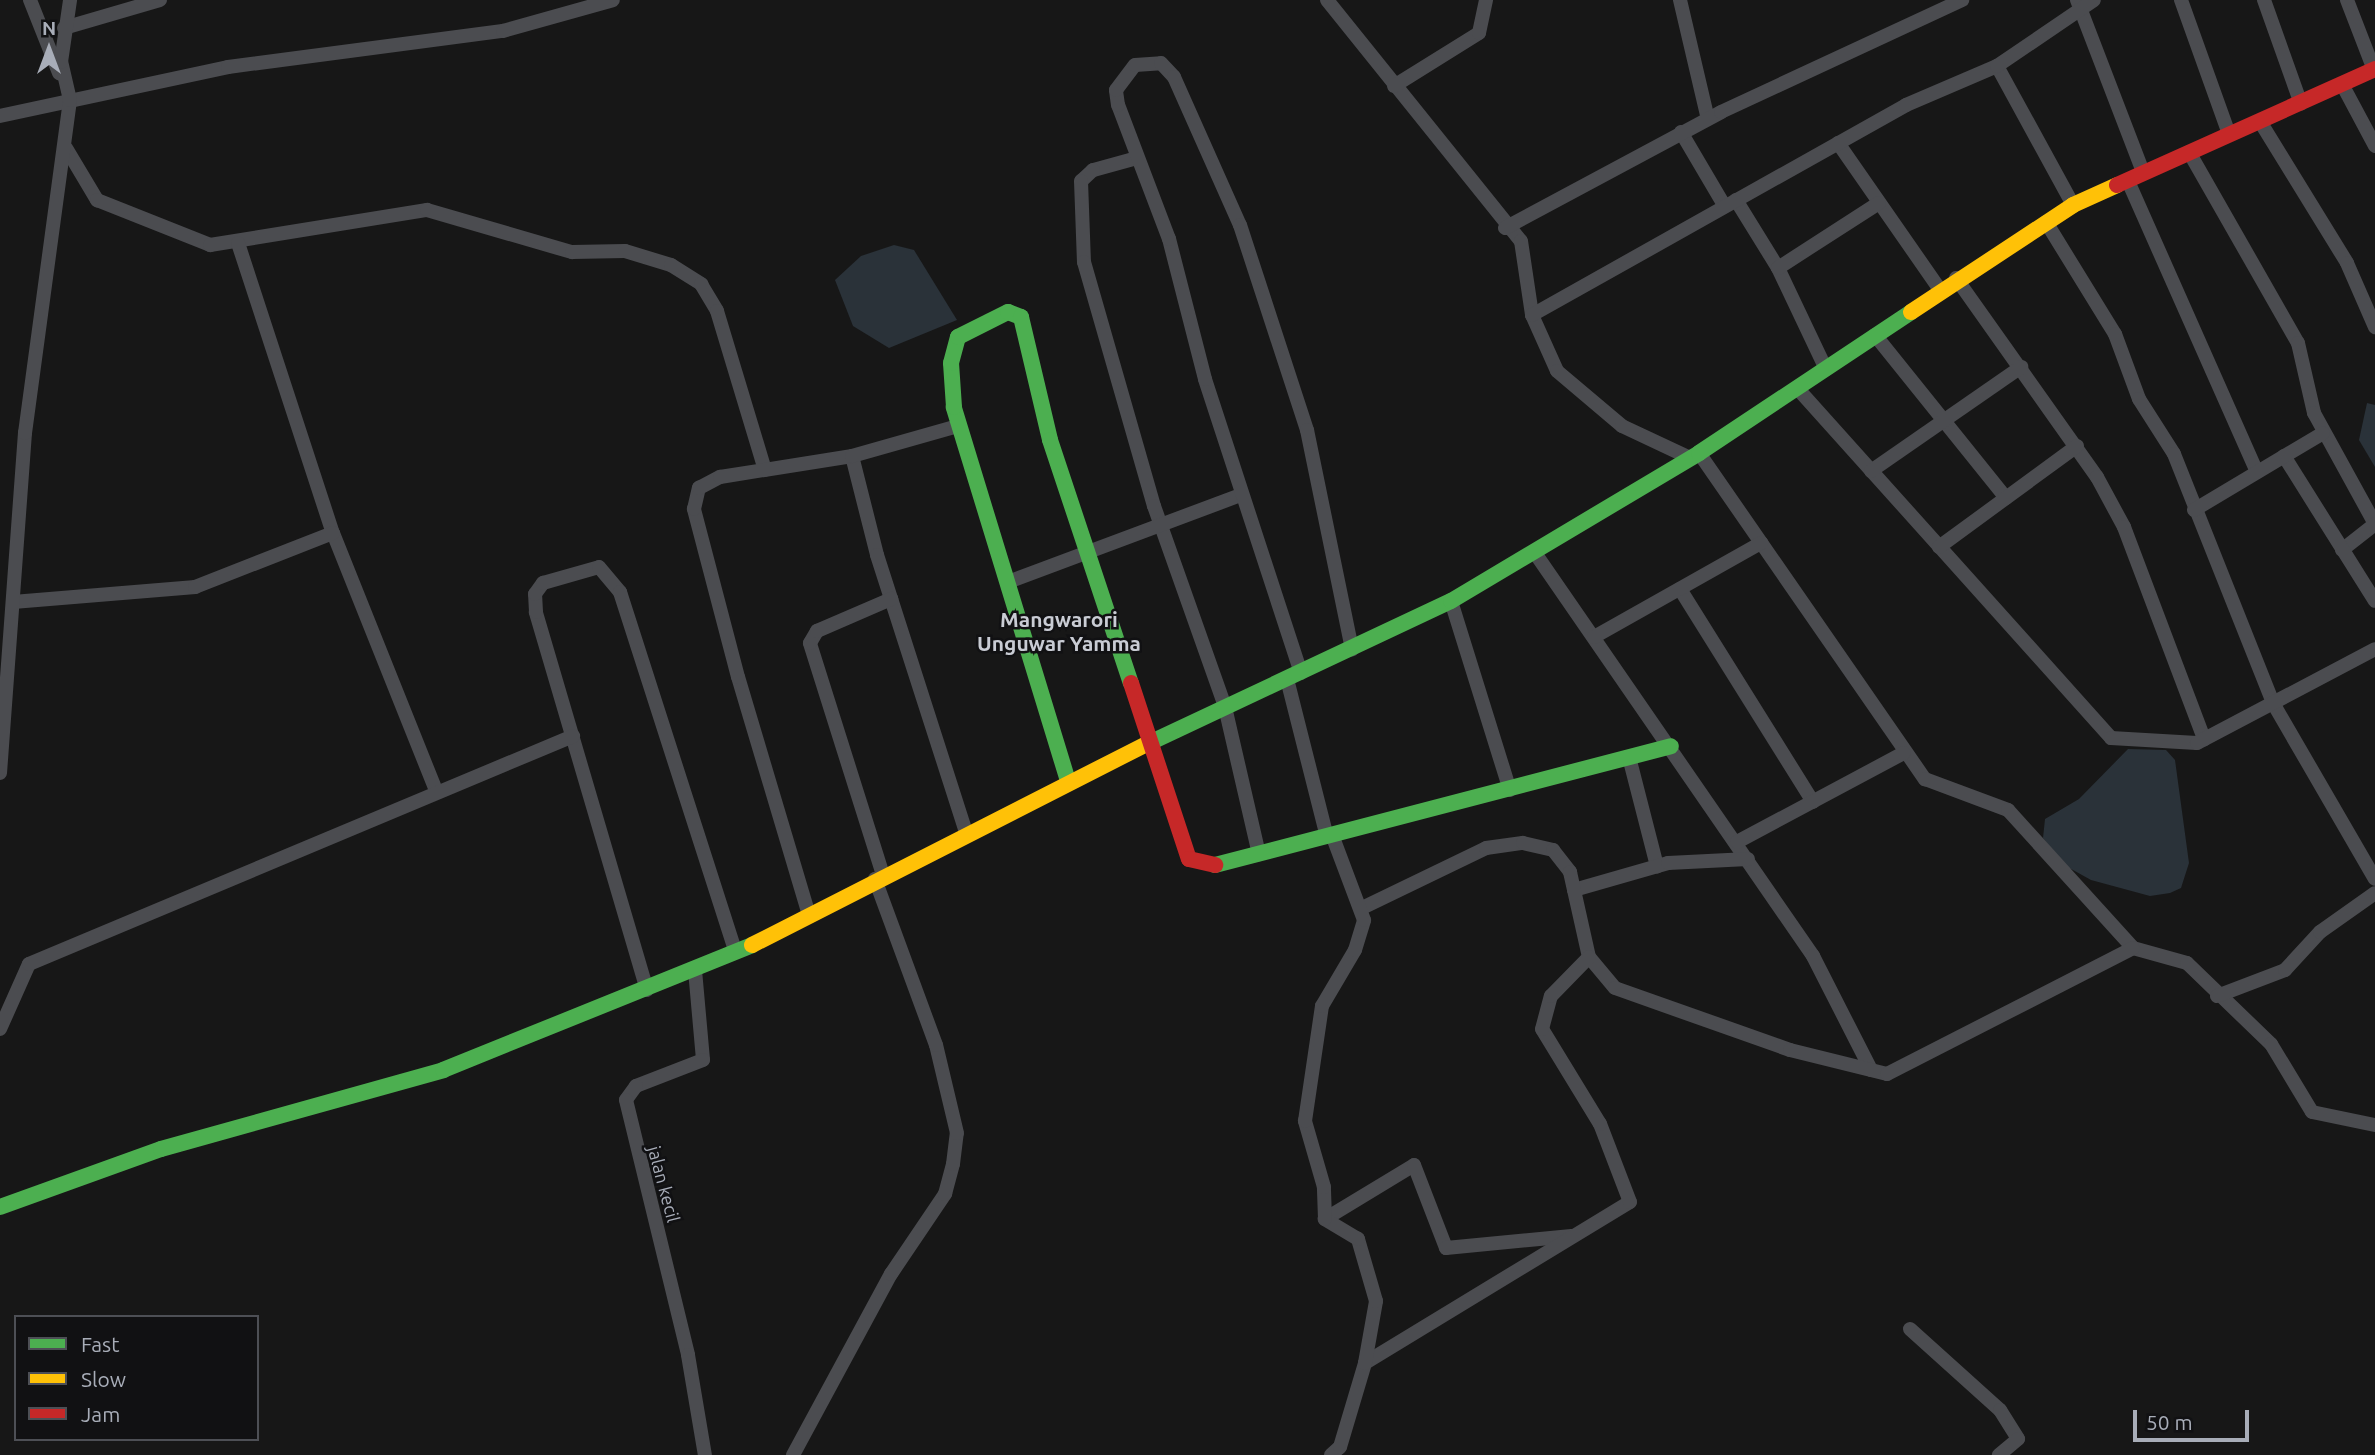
<!DOCTYPE html>
<style>
body{margin:0}
#map{position:relative;width:2375px;height:1455px;overflow:hidden;background:#171717;font-family:Ubuntu,sans-serif}
div>[style]{position:absolute}
.water>*{inset:0;background:#2a3239}
.street>*{height:14px;margin:-7px;padding:0 7px;transform-origin:7px;border-radius:7px;background:#4b4c50}
.fast>*{height:16px;margin:-8px;padding:0 8px;transform-origin:8px;border-radius:8px;background:#4caf50}
.slow>*{height:16px;margin:-8px;padding:0 8px;transform-origin:8px;border-radius:8px;background:#ffc107}
.jam>*{height:16px;margin:-8px;padding:0 8px;transform-origin:8px;border-radius:8px;background:#c62828}
span{translate:-50% -50%;white-space:nowrap;text-align:center;line-height:1.15;-webkit-text-stroke:5px #111113;paint-order:stroke}
.street-label{font-size:18px;color:#a8adb8}
.quarter-label{font-size:21px;color:#c9ccd4;font-weight:700}
.legend{position:absolute;left:14px;top:1315px;width:245px;height:126px;box-sizing:border-box;background:#111113;border:2px solid #4d4f55;margin:0;padding:9px 12px;list-style:none;font-size:21px;color:#a8adb8}
.legend li{display:flex;align-items:center;gap:14px;height:35px}
.legend b{width:35px;border:2px solid #4d4f55}
.north{position:absolute;left:14px;top:14px;width:70px;height:70px;-webkit-text-stroke:5px #111113;paint-order:stroke;rotate:0deg;font-size:19px;font-weight:700;line-height:28px;text-align:center;color:#a8adb8}
.north::after{content:'';display:block;margin:auto;width:24px;height:32px;background:#a8adb8;clip-path:polygon(50% 0,100% 100%,50% 72%,0 100%)}
.scale{position:absolute;left:2133px;top:1410px;width:116px;height:32px;box-sizing:border-box;border:4px solid #a8adb8;border-top:0;padding-left:9px;font-size:21px;line-height:24px;white-space:nowrap;color:#a8adb8;-webkit-text-stroke:5px #111113;paint-order:stroke}
</style>
<div id="map">
<div class="water">
<i style="clip-path:polygon(894px 245px,914px 250px,957px 320px,889px 348px,853px 326px,835px 280px,861px 256px)"></i>
<i style="clip-path:polygon(2367px 403px,2375px 405px,2375px 467px,2359px 440px)"></i>
<i style="clip-path:polygon(2128px 749px,2166px 750px,2175px 760px,2189px 863px,2181px 888px,2170px 893px,2150px 896px,2091px 880px,2064px 865px,2043px 838px,2045px 819px,2079px 799px)"></i>
</div>
<div class="street">
<i style="left:30px;top:0;width:79px;rotate:68.3deg"></i>
<i style="left:1327px;top:0;width:309px;rotate:51.2deg"></i>
<i style="left:1521px;top:241px;width:75px;rotate:81.5deg"></i>
<i style="left:1532px;top:315px;width:61px;rotate:65.9deg"></i>
<i style="left:1557px;top:371px;width:85px;rotate:40.2deg"></i>
<i style="left:1622px;top:426px;width:75px;rotate:25.2deg"></i>
<i style="left:1680px;top:0;width:122px;rotate:76.8deg"></i>
<i style="left:2077px;top:0;width:184px;rotate:69deg"></i>
<i style="left:2181px;top:0;width:142px;rotate:70.3deg"></i>
<i style="left:2264px;top:0;width:110px;rotate:70.4deg"></i>
<i style="left:2347px;top:0;width:75px;rotate:68.9deg"></i>
<i style="left:64px;top:28px;width:100px;rotate:-16.3deg"></i>
<i style="left:1997px;top:66px;width:158px;rotate:61.3deg"></i>
<i style="left:1394px;top:86px;width:100px;rotate:-31.9deg"></i>
<i style="left:1479px;top:33px;width:34px;rotate:-78deg"></i>
<i style="left:2343px;top:86px;width:68px;rotate:61.9deg"></i>
<i style="left:0;top:116px;width:233px;rotate:-12.1deg"></i>
<i style="left:228px;top:67px;width:277px;rotate:-7.5deg"></i>
<i style="left:503px;top:31px;width:114px;rotate:-15.7deg"></i>
<i style="left:2261px;top:123px;width:164px;rotate:58.4deg"></i>
<i style="left:2347px;top:263px;width:70px;rotate:66.4deg"></i>
<i style="left:1681px;top:132px;width:85px;rotate:59.5deg"></i>
<i style="left:1838px;top:143px;width:179px;rotate:55.2deg"></i>
<i style="left:66px;top:148px;width:61px;rotate:59.2deg"></i>
<i style="left:97px;top:200px;width:122px;rotate:21.7deg"></i>
<i style="left:210px;top:245px;width:220px;rotate:-9.2deg"></i>
<i style="left:427px;top:210px;width:151px;rotate:16.2deg"></i>
<i style="left:572px;top:252px;width:53px;rotate:-1.1deg"></i>
<i style="left:625px;top:251px;width:48px;rotate:16.9deg"></i>
<i style="left:671px;top:265px;width:36px;rotate:32deg"></i>
<i style="left:701px;top:284px;width:31px;rotate:59deg"></i>
<i style="left:717px;top:311px;width:166px;rotate:73.2deg"></i>
<i style="left:2189px;top:152px;width:220px;rotate:60.3deg"></i>
<i style="left:2298px;top:343px;width:72px;rotate:77.1deg"></i>
<i style="left:2314px;top:413px;width:127px;rotate:61.2deg"></i>
<i style="left:2375px;top:524px;width:42px;rotate:141.8deg"></i>
<i style="left:1137px;top:158px;width:46px;rotate:164.7deg"></i>
<i style="left:1093px;top:170px;width:16px;rotate:137deg"></i>
<i style="left:1081px;top:181px;width:81px;rotate:87.9deg"></i>
<i style="left:1084px;top:262px;width:254px;rotate:74deg"></i>
<i style="left:1154px;top:506px;width:213px;rotate:70.5deg"></i>
<i style="left:1225px;top:707px;width:151px;rotate:77deg"></i>
<i style="left:2128px;top:181px;width:318px;rotate:66.1deg"></i>
<i style="left:1736px;top:200px;width:80px;rotate:58.3deg"></i>
<i style="left:1778px;top:268px;width:112px;rotate:64.6deg"></i>
<i style="left:2046px;top:222px;width:132px;rotate:58.4deg"></i>
<i style="left:2115px;top:334px;width:69px;rotate:69.7deg"></i>
<i style="left:2139px;top:399px;width:65px;rotate:57.5deg"></i>
<i style="left:2174px;top:454px;width:268px;rotate:68.3deg"></i>
<i style="left:2273px;top:703px;width:203px;rotate:59.9deg"></i>
<i style="left:1505px;top:228px;width:245px;rotate:-28.2deg"></i>
<i style="left:1721px;top:112px;width:266px;rotate:-24.9deg"></i>
<i style="left:238px;top:243px;width:305px;rotate:71.9deg"></i>
<i style="left:333px;top:533px;width:277px;rotate:68.2deg"></i>
<i style="left:1778px;top:268px;width:120px;rotate:-32.8deg"></i>
<i style="left:1956px;top:278px;width:244px;rotate:54.7deg"></i>
<i style="left:2097px;top:477px;width:57px;rotate:61.6deg"></i>
<i style="left:2124px;top:527px;width:227px;rotate:69.3deg"></i>
<i style="left:1532px;top:315px;width:429px;rotate:-29.3deg"></i>
<i style="left:1906px;top:105px;width:99px;rotate:-23.2deg"></i>
<i style="left:1997px;top:66px;width:117px;rotate:-34.2deg"></i>
<i style="left:1875px;top:335px;width:209px;rotate:51.2deg"></i>
<i style="left:1798px;top:389px;width:469px;rotate:48.1deg"></i>
<i style="left:2111px;top:738px;width:86px;rotate:3.3deg"></i>
<i style="left:2197px;top:743px;width:201px;rotate:-27.8deg"></i>
<i style="left:1699px;top:453px;width:397px;rotate:55.3deg"></i>
<i style="left:1925px;top:779px;width:89px;rotate:20.5deg"></i>
<i style="left:2008px;top:810px;width:186px;rotate:47.8deg"></i>
<i style="left:2133px;top:948px;width:56px;rotate:15.5deg"></i>
<i style="left:2187px;top:963px;width:117px;rotate:44deg"></i>
<i style="left:2271px;top:1044px;width:79px;rotate:58.9deg"></i>
<i style="left:2312px;top:1112px;width:64px;rotate:11.7deg"></i>
<i style="left:852px;top:456px;width:102px;rotate:75.8deg"></i>
<i style="left:877px;top:555px;width:291px;rotate:72.2deg"></i>
<i style="left:2284px;top:456px;width:171px;rotate:57.9deg"></i>
<i style="left:1871px;top:471px;width:183px;rotate:-34.7deg"></i>
<i style="left:2194px;top:510px;width:150px;rotate:-30.8deg"></i>
<i style="left:1939px;top:547px;width:171px;rotate:-36.2deg"></i>
<i style="left:1535px;top:553px;width:490px;rotate:55.4deg"></i>
<i style="left:1813px;top:956px;width:128px;rotate:63deg"></i>
<i style="left:1008px;top:582px;width:249px;rotate:-20.5deg"></i>
<i style="left:1680px;top:589px;width:251px;rotate:58deg"></i>
<i style="left:1451px;top:601px;width:198px;rotate:72.7deg"></i>
<i style="left:13px;top:602px;width:183px;rotate:-4.7deg"></i>
<i style="left:195px;top:587px;width:148px;rotate:-21.4deg"></i>
<i style="left:1594px;top:637px;width:192px;rotate:-29.4deg"></i>
<i style="left:1301px;top:673px;width:309px;rotate:-108.1deg"></i>
<i style="left:1205px;top:379px;width:145px;rotate:-104.4deg"></i>
<i style="left:1169px;top:239px;width:143px;rotate:-110.8deg"></i>
<i style="left:1118px;top:105px;width:15px;rotate:-98deg"></i>
<i style="left:1116px;top:90px;width:31px;rotate:-53deg"></i>
<i style="left:1135px;top:65px;width:26px;rotate:-4deg"></i>
<i style="left:1161px;top:63px;width:19px;rotate:47deg"></i>
<i style="left:1174px;top:77px;width:162px;rotate:66deg"></i>
<i style="left:1240px;top:225px;width:216px;rotate:71.9deg"></i>
<i style="left:1307px;top:430px;width:224px;rotate:78.4deg"></i>
<i style="left:1287px;top:679px;width:163px;rotate:75.8deg"></i>
<i style="left:1629px;top:757px;width:113px;rotate:75.6deg"></i>
<i style="left:0;top:773px;width:341px;rotate:-85.8deg"></i>
<i style="left:25px;top:433px;width:336px;rotate:-82.3deg"></i>
<i style="left:70px;top:100px;width:39px;rotate:-103deg"></i>
<i style="left:61px;top:62px;width:63px;rotate:-81.7deg"></i>
<i style="left:1737px;top:842px;width:189px;rotate:-28.1deg"></i>
<i style="left:883px;top:875px;width:243px;rotate:-107.5deg"></i>
<i style="left:810px;top:643px;width:14px;rotate:-60deg"></i>
<i style="left:817px;top:631px;width:81px;rotate:-23.4deg"></i>
<i style="left:1574px;top:890px;width:98px;rotate:-16deg"></i>
<i style="left:1668px;top:863px;width:80px;rotate:-2.9deg"></i>
<i style="left:1362px;top:908px;width:138px;rotate:-25.8deg"></i>
<i style="left:1486px;top:848px;width:37px;rotate:-8deg"></i>
<i style="left:1523px;top:843px;width:31px;rotate:13deg"></i>
<i style="left:1553px;top:850px;width:28px;rotate:52deg"></i>
<i style="left:1570px;top:872px;width:87px;rotate:77.4deg"></i>
<i style="left:1589px;top:957px;width:40px;rotate:50deg"></i>
<i style="left:1615px;top:988px;width:186px;rotate:19.5deg"></i>
<i style="left:1790px;top:1050px;width:100px;rotate:13.9deg"></i>
<i style="left:1887px;top:1074px;width:276px;rotate:-27.1deg"></i>
<i style="left:809px;top:915px;width:248px;rotate:-106.6deg"></i>
<i style="left:738px;top:677px;width:174px;rotate:-104.7deg"></i>
<i style="left:694px;top:509px;width:22px;rotate:-77deg"></i>
<i style="left:699px;top:488px;width:24px;rotate:-28deg"></i>
<i style="left:720px;top:477px;width:134px;rotate:-9deg"></i>
<i style="left:852px;top:456px;width:110px;rotate:-15.8deg"></i>
<i style="left:695px;top:970px;width:90px;rotate:84.9deg"></i>
<i style="left:703px;top:1060px;width:72px;rotate:158.8deg"></i>
<i style="left:636px;top:1086px;width:17px;rotate:126deg"></i>
<i style="left:626px;top:1100px;width:262px;rotate:76.3deg"></i>
<i style="left:688px;top:1355px;width:101px;rotate:80.4deg"></i>
<i style="left:647px;top:990px;width:394px;rotate:-106.4deg"></i>
<i style="left:536px;top:612px;width:18px;rotate:-93deg"></i>
<i style="left:535px;top:594px;width:14px;rotate:-54deg"></i>
<i style="left:543px;top:583px;width:58px;rotate:-15.9deg"></i>
<i style="left:599px;top:567px;width:33px;rotate:50deg"></i>
<i style="left:620px;top:592px;width:377px;rotate:72.2deg"></i>
<i style="left:2217px;top:996px;width:73px;rotate:-20.9deg"></i>
<i style="left:2285px;top:970px;width:52px;rotate:-47.4deg"></i>
<i style="left:2320px;top:932px;width:67px;rotate:-35.3deg"></i>
<i style="left:0;top:1029px;width:71px;rotate:-66deg"></i>
<i style="left:29px;top:964px;width:590px;rotate:-22.74deg"></i>
<i style="left:1325px;top:1219px;width:104px;rotate:-31.2deg"></i>
<i style="left:1414px;top:1165px;width:89px;rotate:68.9deg"></i>
<i style="left:1446px;top:1248px;width:126px;rotate:-5.5deg"></i>
<i style="left:1910px;top:1329px;width:121px;rotate:42deg"></i>
<i style="left:2000px;top:1410px;width:34px;rotate:58deg"></i>
<i style="left:2018px;top:1439px;width:25px;rotate:140deg"></i>
<i style="left:1365px;top:1363px;width:310px;rotate:-31.3deg"></i>
<i style="left:1630px;top:1202px;width:84px;rotate:-111deg"></i>
<i style="left:1600px;top:1124px;width:111px;rotate:-121.4deg"></i>
<i style="left:1542px;top:1029px;width:34px;rotate:-75deg"></i>
<i style="left:1551px;top:996px;width:54px;rotate:-45.7deg"></i>
<i style="left:793px;top:1455px;width:206px;rotate:-61.6deg"></i>
<i style="left:891px;top:1274px;width:97px;rotate:-56deg"></i>
<i style="left:945px;top:1194px;width:31px;rotate:-75deg"></i>
<i style="left:953px;top:1164px;width:31px;rotate:-83deg"></i>
<i style="left:957px;top:1133px;width:90px;rotate:-103.4deg"></i>
<i style="left:936px;top:1045px;width:177px;rotate:-110.2deg"></i>
<i style="left:1331px;top:1455px;width:12px;rotate:-42deg"></i>
<i style="left:1340px;top:1447px;width:88px;rotate:-73.4deg"></i>
<i style="left:1365px;top:1363px;width:63px;rotate:-79.9deg"></i>
<i style="left:1376px;top:1301px;width:65px;rotate:-106.2deg"></i>
<i style="left:1358px;top:1239px;width:39px;rotate:-149deg"></i>
<i style="left:1325px;top:1219px;width:32px;rotate:-92deg"></i>
<i style="left:1324px;top:1187px;width:69px;rotate:-106.1deg"></i>
<i style="left:1305px;top:1121px;width:116px;rotate:-81.6deg"></i>
<i style="left:1322px;top:1006px;width:65px;rotate:-59.5deg"></i>
<i style="left:1355px;top:950px;width:31px;rotate:-73deg"></i>
<i style="left:1364px;top:920px;width:91px;rotate:-110.6deg"></i>
</div>
<div class="fast">
<i style="left:1145px;top:745px;width:338px;rotate:-25.2deg"></i>
<i style="left:1451px;top:601px;width:289px;rotate:-30.8deg"></i>
<i style="left:1699px;top:453px;width:255px;rotate:-33.6deg"></i>
<i style="left:1068px;top:781px;width:391px;rotate:-107deg"></i>
<i style="left:954px;top:407px;width:44px;rotate:-93.9deg"></i>
<i style="left:951px;top:363px;width:27px;rotate:-75deg"></i>
<i style="left:958px;top:337px;width:56px;rotate:-26.6deg"></i>
<i style="left:1008px;top:312px;width:14px;rotate:21deg"></i>
<i style="left:1021px;top:317px;width:126px;rotate:76.7deg"></i>
<i style="left:1050px;top:440px;width:256px;rotate:71.6deg"></i>
<i style="left:1215px;top:865px;width:471px;rotate:-14.6deg"></i>
<i style="left:0;top:1207px;width:171px;rotate:-19.8deg"></i>
<i style="left:161px;top:1149px;width:293px;rotate:-15.6deg"></i>
<i style="left:443px;top:1070px;width:333px;rotate:-22deg"></i>
</div>
<div class="slow">
<i style="left:1911px;top:312px;width:194px;rotate:-33.4deg"></i>
<i style="left:2073px;top:205px;width:48px;rotate:-24.4deg"></i>
<i style="left:752px;top:945px;width:441px;rotate:-27deg"></i>
</div>
<div class="jam">
<i style="left:2117px;top:185px;width:283px;rotate:-24.2deg"></i>
<i style="left:1131px;top:683px;width:185px;rotate:71.8deg"></i>
<i style="left:1189px;top:859px;width:27px;rotate:13deg"></i>
</div>
<div class="street-label">
<span style="left:664px;top:1184px;rotate:75deg">jalan kecil</span>
</div>
<div class="quarter-label">
<span style="left:1059px;top:631px">Mangwarori<br>Unguwar Yamma</span>
</div>
<ul class="legend">
<li><b style="height:9px;background:#4caf50"></b>Fast</li>
<li><b style="height:9px;background:#ffc107"></b>Slow</li>
<li><b style="height:9px;background:#c62828"></b>Jam</li>
</ul>
<div class="north">N</div>
<div class="scale">50 m</div>
</div>
